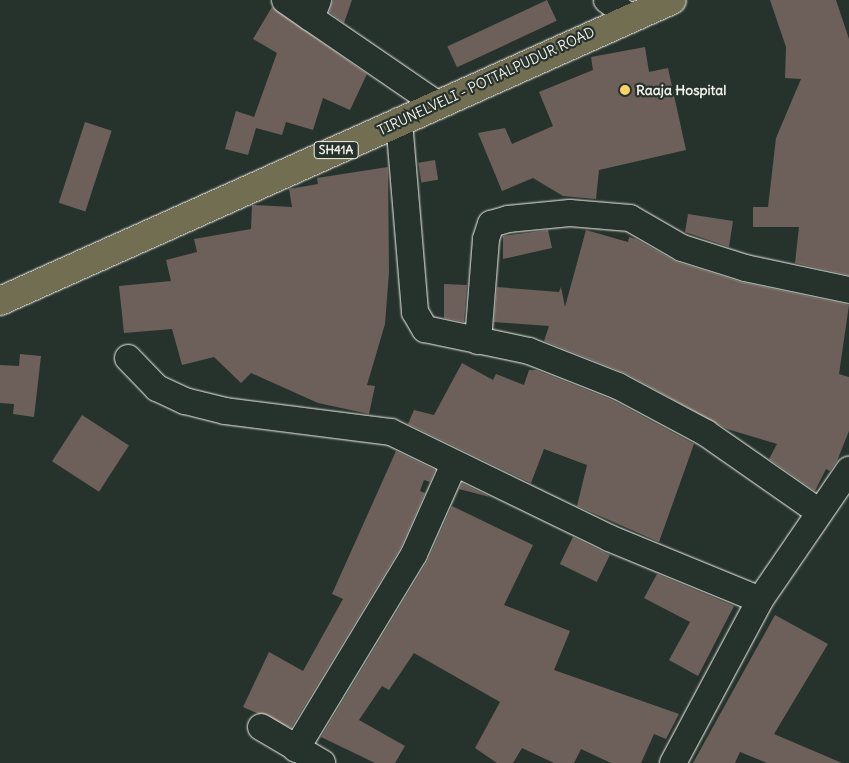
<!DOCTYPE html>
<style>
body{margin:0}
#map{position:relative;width:849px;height:763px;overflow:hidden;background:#26332d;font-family:Delius,sans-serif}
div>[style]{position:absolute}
.building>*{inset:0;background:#6d605a;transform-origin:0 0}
.roads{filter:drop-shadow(0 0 1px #f4f1e8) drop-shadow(0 0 1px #f4f1e8)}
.street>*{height:26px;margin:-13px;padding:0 13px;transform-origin:13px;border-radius:13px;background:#26332d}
.primary>*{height:28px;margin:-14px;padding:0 14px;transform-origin:14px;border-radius:14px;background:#726e52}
.dots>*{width:14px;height:14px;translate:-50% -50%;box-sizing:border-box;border:2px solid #26332d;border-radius:50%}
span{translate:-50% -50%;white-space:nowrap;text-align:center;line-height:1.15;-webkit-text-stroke:4.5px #26332d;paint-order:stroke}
.shield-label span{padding:1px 4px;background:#26332d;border:1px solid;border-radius:4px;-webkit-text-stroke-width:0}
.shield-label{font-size:12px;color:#f4f1e8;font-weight:700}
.street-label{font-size:14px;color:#f4f1e8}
.poi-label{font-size:14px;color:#f4f1e8;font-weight:700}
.left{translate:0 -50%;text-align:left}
</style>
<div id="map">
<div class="building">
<i style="clip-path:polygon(333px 0,352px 0,344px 23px,329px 12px)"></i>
<i style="left:547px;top:0;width:23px;height:110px;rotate:65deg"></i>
<i style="clip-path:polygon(770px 0,836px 0,849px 39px,849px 275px,795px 263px,799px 227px,753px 227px,753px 207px,768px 207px,776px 138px,801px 79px,785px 78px,786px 47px)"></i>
<i style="clip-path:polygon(272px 7px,367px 74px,350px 110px,323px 98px,313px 130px,286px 122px,282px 135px,256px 128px,248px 155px,225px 149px,236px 111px,254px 117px,277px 53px,253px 39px)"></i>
<i style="clip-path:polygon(645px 47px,649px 72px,668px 68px,686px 150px,599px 170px,596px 199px,563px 196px,533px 178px,502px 191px,478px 133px,505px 128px,512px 144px,553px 126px,539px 92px,593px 70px,591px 57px)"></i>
<i style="left:85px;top:122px;width:28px;height:85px;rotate:18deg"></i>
<i style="left:435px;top:160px;width:20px;height:17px;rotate:81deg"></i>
<i style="clip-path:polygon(388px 167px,389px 272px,385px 324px,367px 385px,375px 386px,369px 414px,318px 403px,251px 373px,241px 383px,214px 357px,182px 365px,172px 329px,124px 333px,119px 286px,171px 281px,166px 260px,197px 252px,194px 239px,251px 229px,252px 205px,292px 207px,289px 189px,318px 184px,317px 178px)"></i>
<i style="clip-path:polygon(688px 214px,733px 221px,729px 247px,685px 232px)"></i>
<i style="clip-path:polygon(548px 230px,552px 248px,503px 259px,503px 236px)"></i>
<i style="clip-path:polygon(586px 230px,628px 242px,629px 237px,636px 239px,677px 262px,741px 282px,849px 305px,839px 374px,849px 377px,849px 431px,837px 461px,830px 471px,826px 469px,815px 491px,769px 459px,777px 444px,727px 429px,625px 373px,544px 341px,549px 326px,494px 322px,497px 287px,559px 292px,561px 287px,565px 307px)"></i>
<i style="clip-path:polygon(444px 284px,467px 285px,464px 322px,444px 318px)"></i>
<i style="clip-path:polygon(20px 354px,41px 356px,34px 417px,13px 414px,14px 404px,0 403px,0 365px,19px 366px)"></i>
<i style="clip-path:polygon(462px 363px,493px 380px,496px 374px,524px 385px,529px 370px,536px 370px,612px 400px,694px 444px,659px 542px,577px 506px,587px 465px,544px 449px,531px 483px,408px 424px,414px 410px,434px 415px)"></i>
<i style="left:82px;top:415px;width:56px;height:55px;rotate:33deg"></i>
<i style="clip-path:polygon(396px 451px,435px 470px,430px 482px,424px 480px,420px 491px,425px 493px,401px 547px,291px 728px,243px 707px,269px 652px,303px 671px,343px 599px,332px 594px)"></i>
<i style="clip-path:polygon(462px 483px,490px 497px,459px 489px)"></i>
<i style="clip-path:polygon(452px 506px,533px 545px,504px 605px,570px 631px,554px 670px,679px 714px,666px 739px,654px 734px,641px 763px,611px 763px,581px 749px,574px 763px,554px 763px,522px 748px,513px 763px,497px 763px,475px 748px,500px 702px,414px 653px,389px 690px,382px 686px,359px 720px,405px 746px,395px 763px,375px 763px,321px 737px,427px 562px)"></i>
<i style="left:573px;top:537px;width:41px;height:30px;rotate:26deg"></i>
<i style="clip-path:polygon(657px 574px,734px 606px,698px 676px,669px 660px,690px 622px,644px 598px)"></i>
<i style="clip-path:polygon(775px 615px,828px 644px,774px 734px,842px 763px,767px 763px,740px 752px,735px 763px,693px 763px)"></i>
</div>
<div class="roads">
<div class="street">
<i style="left:285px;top:0;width:32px;rotate:35deg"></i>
<i style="left:318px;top:0;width:19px;rotate:111deg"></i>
<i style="left:311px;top:18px;width:154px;rotate:34.4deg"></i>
<i style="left:607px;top:0;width:26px;rotate:37deg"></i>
<i style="left:399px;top:121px;width:192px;rotate:85.2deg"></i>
<i style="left:415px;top:312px;width:20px;rotate:60deg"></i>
<i style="left:425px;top:329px;width:106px;rotate:11.9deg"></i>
<i style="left:529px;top:351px;width:96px;rotate:21.5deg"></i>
<i style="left:618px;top:386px;width:100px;rotate:28.1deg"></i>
<i style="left:706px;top:433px;width:136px;rotate:34.9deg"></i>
<i style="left:478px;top:341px;width:102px;rotate:-85.5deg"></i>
<i style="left:486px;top:239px;width:16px;rotate:-72deg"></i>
<i style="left:491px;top:224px;width:18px;rotate:-16deg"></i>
<i style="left:508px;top:219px;width:62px;rotate:-5.5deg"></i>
<i style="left:570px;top:213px;width:60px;rotate:4.8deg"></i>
<i style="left:630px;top:218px;width:60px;rotate:30deg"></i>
<i style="left:682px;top:248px;width:66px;rotate:17.6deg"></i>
<i style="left:745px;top:268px;width:106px;rotate:11.9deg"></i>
<i style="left:128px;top:358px;width:42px;rotate:46deg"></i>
<i style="left:157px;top:388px;width:31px;rotate:25deg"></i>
<i style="left:185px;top:401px;width:41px;rotate:14deg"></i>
<i style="left:225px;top:411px;width:167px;rotate:7.2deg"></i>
<i style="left:391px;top:432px;width:242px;rotate:25.9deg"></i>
<i style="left:609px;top:538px;width:163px;rotate:22.3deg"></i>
<i style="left:261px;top:727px;width:71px;rotate:30.5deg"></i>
<i style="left:296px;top:749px;width:228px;rotate:-58.8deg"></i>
<i style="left:414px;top:554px;width:98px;rotate:-66deg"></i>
<i style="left:673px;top:763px;width:185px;rotate:-61.9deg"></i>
<i style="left:760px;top:600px;width:158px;rotate:-55.6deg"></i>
</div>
<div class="primary">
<i style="left:0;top:301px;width:736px;rotate:-24.13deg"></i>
</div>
</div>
<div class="dots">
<i style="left:625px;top:90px;background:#ffd166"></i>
</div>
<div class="shield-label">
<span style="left:336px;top:150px">SH41A</span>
</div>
<div class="street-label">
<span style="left:486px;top:81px;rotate:-25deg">TIRUNELVELI - POTTALPUDUR ROAD</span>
</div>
<div class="poi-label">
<span class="left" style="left:636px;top:90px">Raaja Hospital</span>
</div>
</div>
